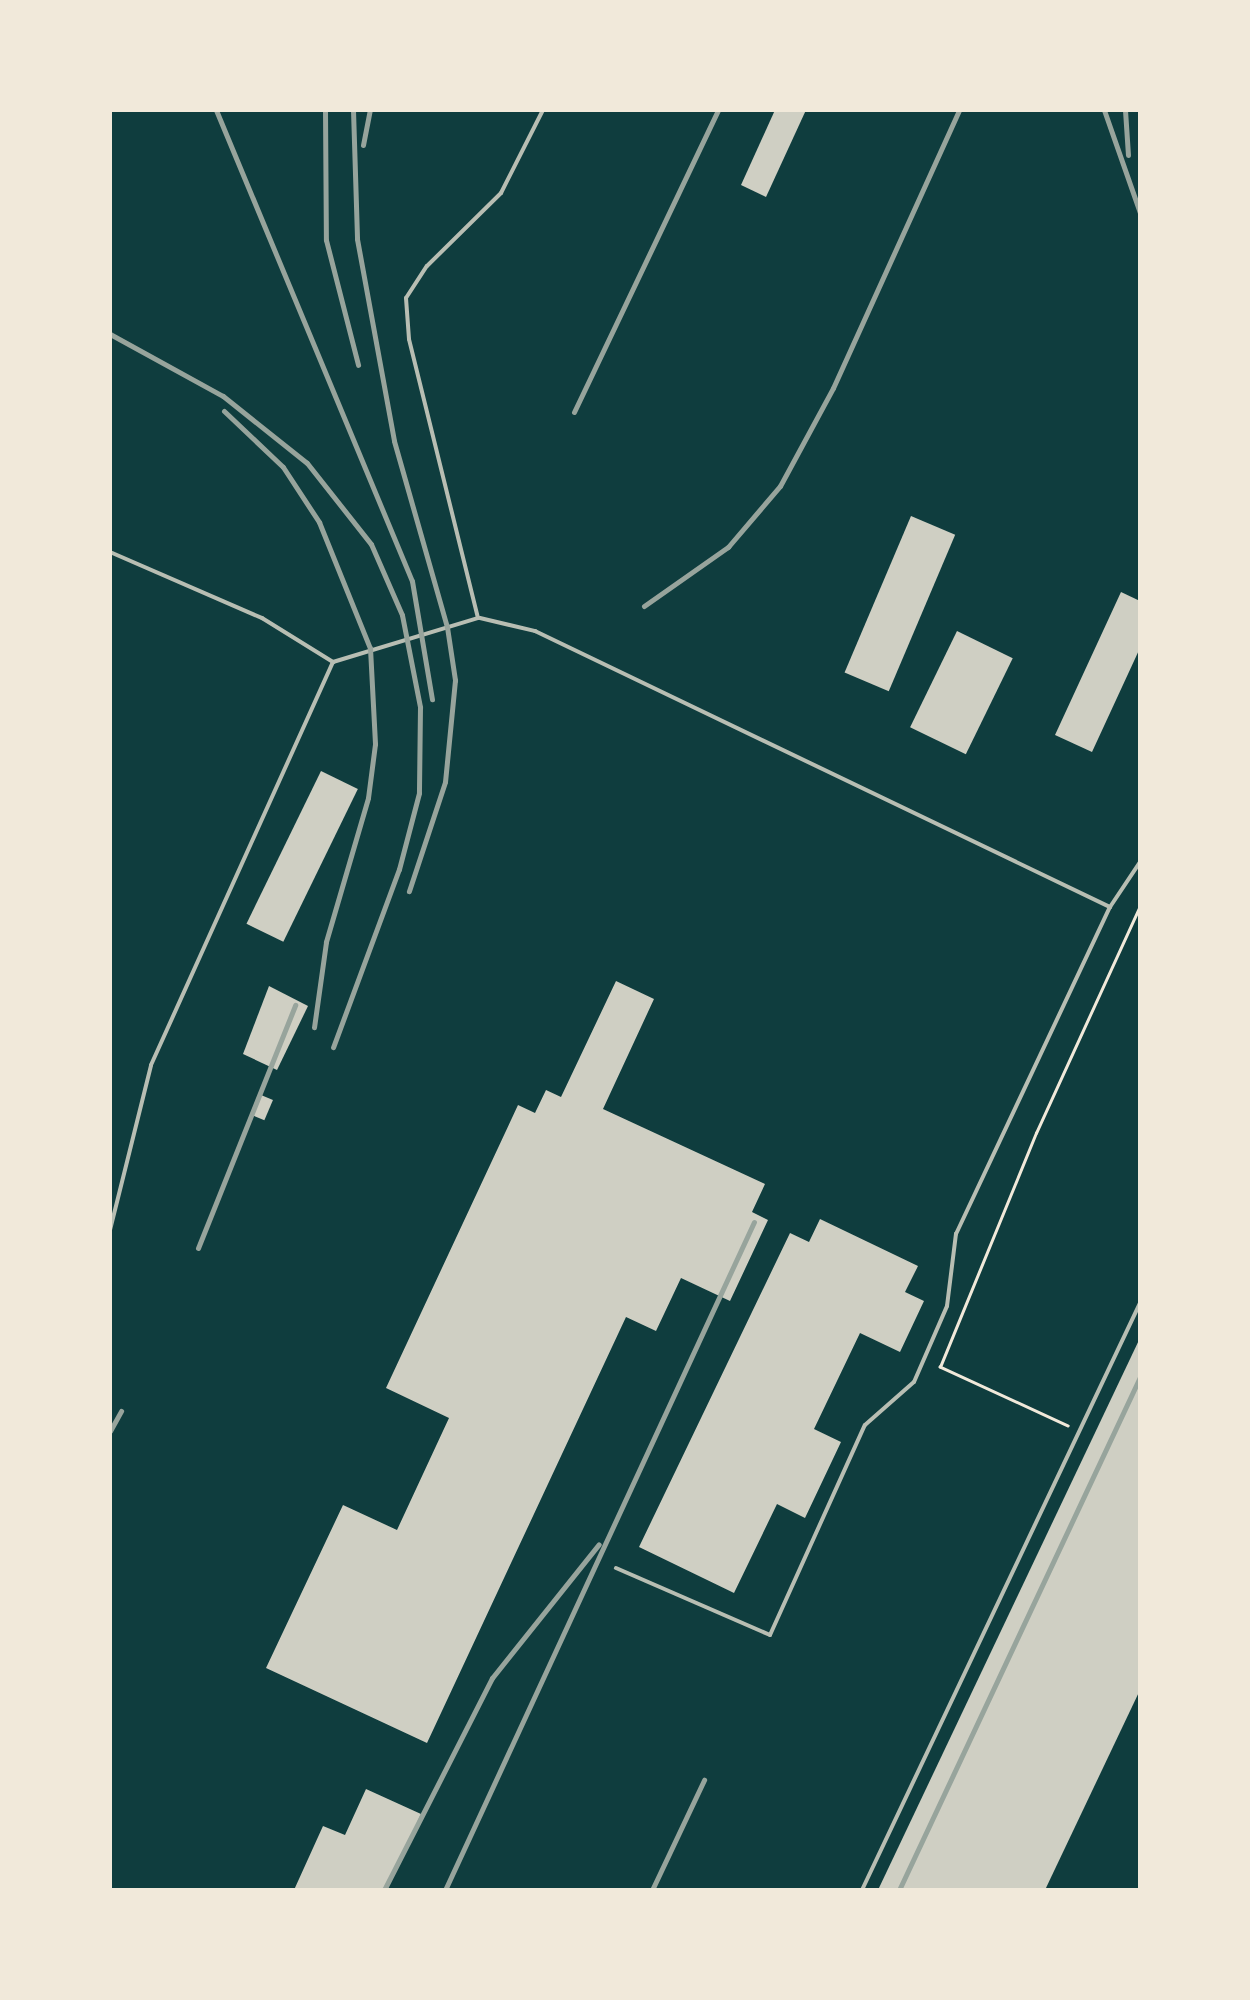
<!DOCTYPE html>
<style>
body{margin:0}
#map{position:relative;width:1250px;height:2000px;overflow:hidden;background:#0f3d3e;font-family:Manrope,sans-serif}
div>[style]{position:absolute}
.building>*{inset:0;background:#cfcfc3;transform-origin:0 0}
.path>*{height:2.5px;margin:-1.25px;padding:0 1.25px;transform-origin:1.25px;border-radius:1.25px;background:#f1e9da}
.service>*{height:4px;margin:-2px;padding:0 2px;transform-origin:2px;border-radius:2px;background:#b8beb3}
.rail>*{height:5px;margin:-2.5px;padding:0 2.5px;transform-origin:2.5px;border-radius:2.5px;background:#97a49c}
span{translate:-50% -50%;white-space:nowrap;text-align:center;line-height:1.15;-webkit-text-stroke:9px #f1e9da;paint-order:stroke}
.frame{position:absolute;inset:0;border:112px solid #f1e9da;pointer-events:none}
</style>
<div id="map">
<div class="building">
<i style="clip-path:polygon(775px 110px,806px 110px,766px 197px,741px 185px)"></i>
<i style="left:911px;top:516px;width:48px;height:170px;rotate:23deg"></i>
<i style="clip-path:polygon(1121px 592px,1140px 601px,1140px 648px,1092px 752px,1055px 735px)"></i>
<i style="left:957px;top:631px;width:62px;height:107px;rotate:26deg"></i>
<i style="left:321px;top:771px;width:41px;height:170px;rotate:26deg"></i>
<i style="clip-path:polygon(616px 981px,654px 999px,603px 1109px,765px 1184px,752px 1212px,768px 1220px,730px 1301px,681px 1278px,656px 1331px,626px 1317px,427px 1743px,266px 1668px,343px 1505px,397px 1530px,449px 1418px,386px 1388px,518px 1105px,535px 1113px,546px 1090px,561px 1097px)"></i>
<i style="clip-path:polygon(269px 986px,308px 1006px,277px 1070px,243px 1054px)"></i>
<i style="left:261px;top:1095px;width:13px;height:22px;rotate:23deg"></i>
<i style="clip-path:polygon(820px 1219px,918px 1266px,905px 1292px,924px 1301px,900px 1352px,860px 1333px,814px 1429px,841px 1442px,805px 1518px,777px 1504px,734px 1593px,639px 1547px,790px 1233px,809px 1242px)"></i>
<i style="clip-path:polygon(1140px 1338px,1140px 1690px,1045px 1890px,878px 1890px)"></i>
<i style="clip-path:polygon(366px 1789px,421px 1814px,386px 1890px,294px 1890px,323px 1826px,345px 1835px)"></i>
</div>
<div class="path">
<i style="left:1068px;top:1426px;width:141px;rotate:-155.3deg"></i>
<i style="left:940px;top:1367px;width:253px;rotate:-67.7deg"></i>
<i style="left:1036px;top:1133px;width:250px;rotate:-65.4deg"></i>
</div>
<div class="service">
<i style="left:110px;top:552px;width:166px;rotate:23.5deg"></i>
<i style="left:262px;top:618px;width:84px;rotate:31.8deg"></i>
<i style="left:480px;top:618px;width:57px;rotate:13.3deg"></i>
<i style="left:535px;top:631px;width:638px;rotate:25.64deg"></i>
<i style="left:110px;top:1230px;width:170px;rotate:-76deg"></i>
<i style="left:151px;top:1065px;width:442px;rotate:-65.7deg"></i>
<i style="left:333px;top:662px;width:152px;rotate:-16.9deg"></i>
<i style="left:478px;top:618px;width:287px;rotate:-103.9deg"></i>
<i style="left:409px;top:339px;width:41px;rotate:-94.2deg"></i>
<i style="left:406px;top:298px;width:38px;rotate:-57deg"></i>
<i style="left:427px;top:266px;width:104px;rotate:-44.6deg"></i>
<i style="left:501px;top:193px;width:93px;rotate:-63.2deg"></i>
<i style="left:616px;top:1568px;width:168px;rotate:23.5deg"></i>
<i style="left:770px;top:1635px;width:230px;rotate:-65.7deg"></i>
<i style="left:865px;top:1425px;width:65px;rotate:-41.3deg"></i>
<i style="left:914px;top:1382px;width:83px;rotate:-66.5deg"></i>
<i style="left:947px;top:1306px;width:73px;rotate:-82.9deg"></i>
<i style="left:956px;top:1234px;width:361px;rotate:-64.8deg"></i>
<i style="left:1110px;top:907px;width:54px;rotate:-56.3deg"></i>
<i style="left:862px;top:1890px;width:650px;rotate:-64.66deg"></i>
</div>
<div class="rail">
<i style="left:216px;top:110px;width:510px;rotate:67.41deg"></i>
<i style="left:412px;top:581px;width:120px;rotate:80.4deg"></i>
<i style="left:325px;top:110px;width:130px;rotate:89.6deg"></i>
<i style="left:326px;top:240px;width:129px;rotate:75.6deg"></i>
<i style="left:353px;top:110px;width:129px;rotate:88.2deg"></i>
<i style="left:357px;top:239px;width:205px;rotate:79.6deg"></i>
<i style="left:394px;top:441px;width:193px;rotate:74.1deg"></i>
<i style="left:447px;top:627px;width:54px;rotate:81.4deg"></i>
<i style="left:455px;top:680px;width:102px;rotate:95.6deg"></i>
<i style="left:445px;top:782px;width:115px;rotate:108.3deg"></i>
<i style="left:1104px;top:110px;width:109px;rotate:70.7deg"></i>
<i style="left:1125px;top:110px;width:45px;rotate:86.2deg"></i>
<i style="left:363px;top:145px;width:36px;rotate:-79deg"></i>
<i style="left:110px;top:334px;width:129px;rotate:28.8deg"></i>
<i style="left:223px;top:396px;width:107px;rotate:38.6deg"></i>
<i style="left:307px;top:463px;width:103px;rotate:51.7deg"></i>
<i style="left:371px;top:544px;width:77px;rotate:66.4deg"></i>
<i style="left:402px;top:615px;width:94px;rotate:78.9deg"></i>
<i style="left:420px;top:707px;width:86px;rotate:90.7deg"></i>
<i style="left:419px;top:793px;width:79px;rotate:104.7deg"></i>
<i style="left:399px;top:869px;width:190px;rotate:110.3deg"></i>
<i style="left:224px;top:411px;width:81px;rotate:43.5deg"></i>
<i style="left:283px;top:467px;width:66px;rotate:56.8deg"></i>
<i style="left:319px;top:522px;width:136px;rotate:68deg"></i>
<i style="left:370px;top:648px;width:96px;rotate:87deg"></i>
<i style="left:375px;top:744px;width:54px;rotate:97.4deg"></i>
<i style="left:368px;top:798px;width:150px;rotate:106.3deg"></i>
<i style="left:326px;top:942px;width:86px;rotate:98deg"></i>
<i style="left:574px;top:412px;width:335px;rotate:-64.5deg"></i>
<i style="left:644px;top:606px;width:103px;rotate:-35.1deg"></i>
<i style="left:728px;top:547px;width:80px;rotate:-49.6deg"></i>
<i style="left:780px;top:486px;width:111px;rotate:-61.6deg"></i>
<i style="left:833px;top:388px;width:305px;rotate:-65.6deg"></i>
<i style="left:198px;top:1248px;width:262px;rotate:-68.2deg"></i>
<i style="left:110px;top:1431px;width:23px;rotate:-61deg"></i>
<i style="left:384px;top:1890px;width:238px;rotate:-63deg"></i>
<i style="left:492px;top:1678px;width:171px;rotate:-51.4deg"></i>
<i style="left:445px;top:1890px;width:736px;rotate:-65.18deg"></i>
<i style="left:652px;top:1890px;width:122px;rotate:-64.7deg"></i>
<i style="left:899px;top:1890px;width:567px;rotate:-64.84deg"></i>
</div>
<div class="frame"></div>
</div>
